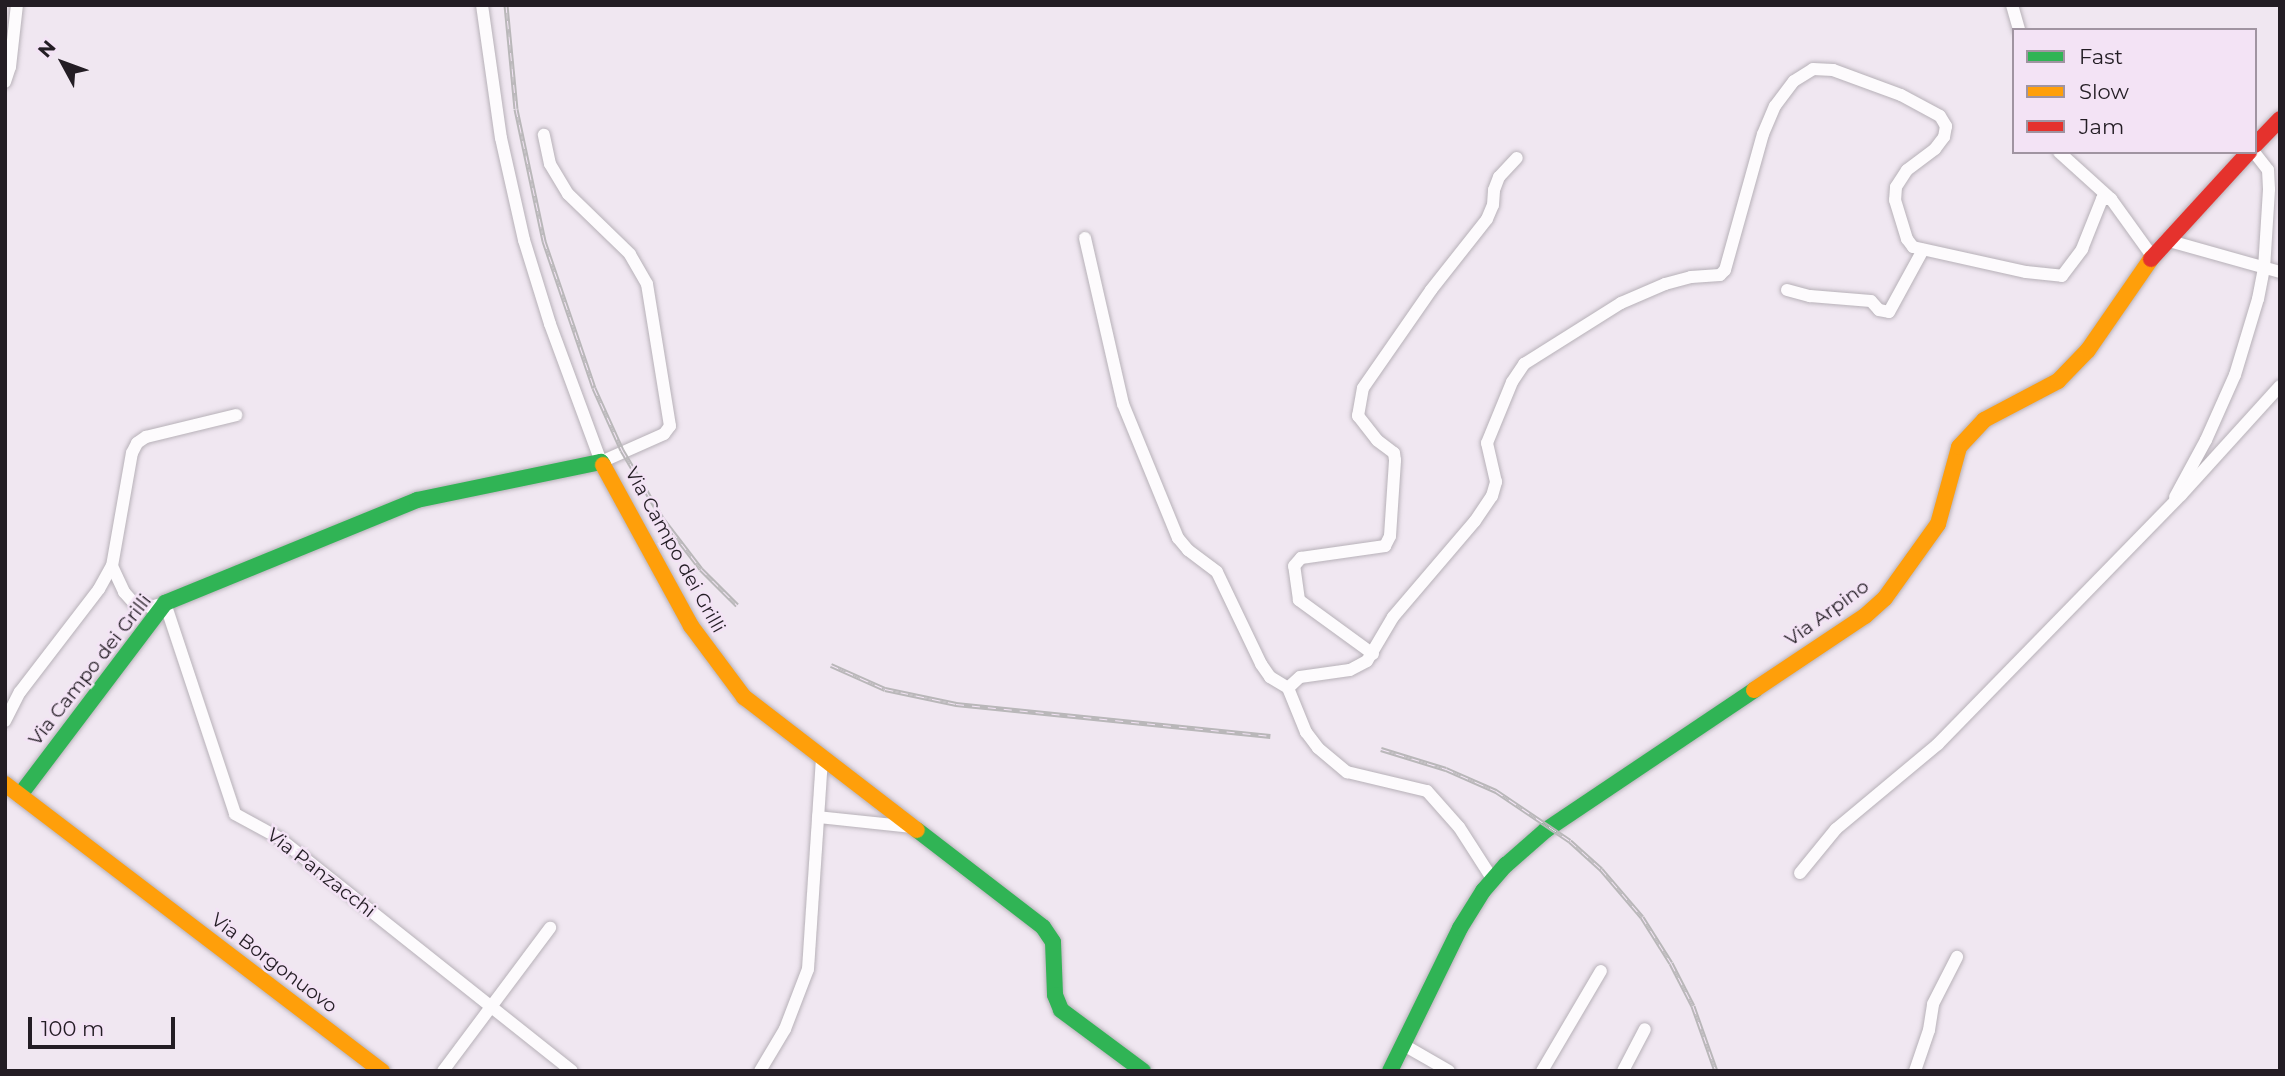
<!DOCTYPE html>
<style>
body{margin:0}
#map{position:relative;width:2285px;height:1076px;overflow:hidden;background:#f0e7f1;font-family:Montserrat,sans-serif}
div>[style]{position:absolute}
.roads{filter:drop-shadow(0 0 2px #b7b1b8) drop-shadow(0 0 2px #b7b1b8)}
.street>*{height:12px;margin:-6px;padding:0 6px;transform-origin:6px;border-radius:6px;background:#fdfbfd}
.fast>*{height:16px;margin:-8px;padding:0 8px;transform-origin:8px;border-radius:8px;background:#30b455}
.slow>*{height:16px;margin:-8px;padding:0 8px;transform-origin:8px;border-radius:8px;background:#ff9f0a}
.jam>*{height:16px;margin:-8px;padding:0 8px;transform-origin:8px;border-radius:8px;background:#e5322d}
.rail>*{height:5px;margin-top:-2.5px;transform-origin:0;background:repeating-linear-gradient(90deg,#f3e3f5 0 8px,#b9b7b9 0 16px);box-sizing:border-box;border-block:2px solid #b9b7b9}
span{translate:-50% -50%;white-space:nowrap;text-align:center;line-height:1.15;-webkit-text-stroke:5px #f3e3f5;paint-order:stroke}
.street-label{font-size:19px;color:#231d24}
.frame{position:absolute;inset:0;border:7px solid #231d24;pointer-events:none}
.legend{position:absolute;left:2012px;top:28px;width:245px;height:126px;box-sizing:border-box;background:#f3e3f5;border:2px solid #a094a1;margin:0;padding:9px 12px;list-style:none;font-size:21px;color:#231d24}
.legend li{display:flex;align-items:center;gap:14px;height:35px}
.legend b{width:35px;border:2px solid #a094a1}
.north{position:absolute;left:28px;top:28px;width:70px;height:70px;-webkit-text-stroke:5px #f3e3f5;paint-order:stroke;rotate:311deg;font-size:19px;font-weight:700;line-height:28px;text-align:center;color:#231d24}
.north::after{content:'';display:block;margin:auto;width:24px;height:32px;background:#231d24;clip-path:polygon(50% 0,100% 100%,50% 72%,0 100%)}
.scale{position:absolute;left:28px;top:1017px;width:147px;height:32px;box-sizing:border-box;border:4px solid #231d24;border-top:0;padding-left:9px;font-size:21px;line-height:24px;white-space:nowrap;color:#231d24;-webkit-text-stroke:5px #f3e3f5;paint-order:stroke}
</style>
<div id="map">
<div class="roads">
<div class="street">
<i style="left:482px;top:5px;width:134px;rotate:81.9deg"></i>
<i style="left:501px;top:138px;width:105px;rotate:77.3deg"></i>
<i style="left:524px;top:240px;width:88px;rotate:72.8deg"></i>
<i style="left:550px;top:324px;width:147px;rotate:69.7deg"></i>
<i style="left:601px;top:462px;width:69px;rotate:-24deg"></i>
<i style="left:664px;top:434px;width:10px;rotate:-53deg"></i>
<i style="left:670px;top:426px;width:144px;rotate:-99.2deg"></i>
<i style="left:647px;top:284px;width:34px;rotate:-120deg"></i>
<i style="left:630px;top:254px;width:86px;rotate:-135.9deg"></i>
<i style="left:568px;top:194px;width:35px;rotate:-121deg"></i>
<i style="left:550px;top:164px;width:30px;rotate:-102deg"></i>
<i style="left:2012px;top:5px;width:26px;rotate:74deg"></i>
<i style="left:5px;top:82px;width:16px;rotate:-72deg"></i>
<i style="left:10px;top:67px;width:62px;rotate:-83.6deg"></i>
<i style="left:2059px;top:152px;width:70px;rotate:42.1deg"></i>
<i style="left:1085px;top:238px;width:170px;rotate:77.1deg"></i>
<i style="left:1123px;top:404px;width:145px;rotate:67.7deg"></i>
<i style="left:1178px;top:538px;width:16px;rotate:50deg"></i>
<i style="left:1188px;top:550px;width:36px;rotate:37deg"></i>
<i style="left:1217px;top:572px;width:102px;rotate:64.4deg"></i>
<i style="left:1261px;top:664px;width:16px;rotate:55deg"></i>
<i style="left:1270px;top:677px;width:21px;rotate:31deg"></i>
<i style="left:1288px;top:688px;width:48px;rotate:67.8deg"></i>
<i style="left:1306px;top:732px;width:20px;rotate:53deg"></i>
<i style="left:1318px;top:748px;width:38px;rotate:40deg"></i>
<i style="left:1347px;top:772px;width:82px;rotate:13.4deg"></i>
<i style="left:1427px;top:791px;width:48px;rotate:48.4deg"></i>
<i style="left:1459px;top:827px;width:63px;rotate:57.3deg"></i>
<i style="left:2166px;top:240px;width:118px;rotate:15.7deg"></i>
<i style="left:1787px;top:290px;width:24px;rotate:15deg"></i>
<i style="left:1810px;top:296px;width:61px;rotate:4.7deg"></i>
<i style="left:1871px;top:301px;width:12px;rotate:48deg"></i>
<i style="left:1879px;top:310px;width:10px;rotate:11deg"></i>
<i style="left:1889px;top:312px;width:71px;rotate:-61.3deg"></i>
<i style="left:2175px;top:497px;width:65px;rotate:-61.5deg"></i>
<i style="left:2206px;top:440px;width:71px;rotate:-66deg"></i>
<i style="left:2235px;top:375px;width:79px;rotate:-73.2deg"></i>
<i style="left:2258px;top:299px;width:31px;rotate:-79deg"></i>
<i style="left:2264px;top:269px;width:80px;rotate:-86.4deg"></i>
<i style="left:2269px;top:189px;width:19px;rotate:-93deg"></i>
<i style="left:2268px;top:170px;width:23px;rotate:-128deg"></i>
<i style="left:112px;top:566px;width:29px;rotate:65deg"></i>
<i style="left:124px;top:592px;width:13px;rotate:48deg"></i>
<i style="left:133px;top:602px;width:18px;rotate:16deg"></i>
<i style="left:150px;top:607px;width:16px;rotate:-15deg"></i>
<i style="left:165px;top:603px;width:222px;rotate:71.6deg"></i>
<i style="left:235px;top:814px;width:50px;rotate:28.6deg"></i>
<i style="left:279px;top:838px;width:374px;rotate:38.5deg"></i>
<i style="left:1373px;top:654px;width:92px;rotate:-143.9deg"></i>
<i style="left:1299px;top:600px;width:34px;rotate:-98deg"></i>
<i style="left:1294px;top:566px;width:11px;rotate:-49deg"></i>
<i style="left:1301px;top:558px;width:85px;rotate:-8.1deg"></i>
<i style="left:1385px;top:546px;width:11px;rotate:-63deg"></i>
<i style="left:1390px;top:536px;width:76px;rotate:-86.2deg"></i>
<i style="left:1395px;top:460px;width:7px;rotate:-98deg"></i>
<i style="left:1394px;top:453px;width:21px;rotate:-143deg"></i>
<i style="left:1377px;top:440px;width:31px;rotate:-128deg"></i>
<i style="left:1358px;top:416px;width:28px;rotate:-80deg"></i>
<i style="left:1363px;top:388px;width:119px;rotate:-55.2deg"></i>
<i style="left:1431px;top:290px;width:90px;rotate:-51.7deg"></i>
<i style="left:1487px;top:219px;width:15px;rotate:-67deg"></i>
<i style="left:1493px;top:205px;width:15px;rotate:-86deg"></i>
<i style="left:1494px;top:190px;width:14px;rotate:-69deg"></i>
<i style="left:1499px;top:177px;width:26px;rotate:-47deg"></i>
<i style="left:1288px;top:688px;width:16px;rotate:-43deg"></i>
<i style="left:1300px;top:677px;width:50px;rotate:-8deg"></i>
<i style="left:1350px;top:670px;width:19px;rotate:-28deg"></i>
<i style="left:1367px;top:661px;width:51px;rotate:-59.4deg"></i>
<i style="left:1393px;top:617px;width:126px;rotate:-49.5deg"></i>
<i style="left:1475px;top:521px;width:30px;rotate:-56deg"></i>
<i style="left:1492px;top:496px;width:15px;rotate:-74deg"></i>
<i style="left:1496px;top:482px;width:40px;rotate:-103deg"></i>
<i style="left:1487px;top:443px;width:66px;rotate:-67.7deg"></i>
<i style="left:1512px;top:382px;width:22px;rotate:-56deg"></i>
<i style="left:1524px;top:364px;width:115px;rotate:-32.2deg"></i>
<i style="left:1621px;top:303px;width:48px;rotate:-23.4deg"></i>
<i style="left:1665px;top:284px;width:27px;rotate:-15deg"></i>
<i style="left:1691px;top:277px;width:29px;rotate:-4deg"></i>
<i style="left:1720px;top:275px;width:7px;rotate:-45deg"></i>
<i style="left:1725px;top:270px;width:141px;rotate:-74.4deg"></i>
<i style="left:1763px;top:134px;width:30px;rotate:-67deg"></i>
<i style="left:1775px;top:106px;width:31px;rotate:-53deg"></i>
<i style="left:1794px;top:81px;width:22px;rotate:-32deg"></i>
<i style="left:1813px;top:69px;width:20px;rotate:3deg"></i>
<i style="left:1833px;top:70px;width:72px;rotate:20.2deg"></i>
<i style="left:1901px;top:95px;width:44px;rotate:28.3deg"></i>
<i style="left:1940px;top:116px;width:12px;rotate:59deg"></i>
<i style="left:1946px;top:126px;width:11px;rotate:100deg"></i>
<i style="left:1944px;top:137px;width:15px;rotate:127deg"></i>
<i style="left:1935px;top:149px;width:35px;rotate:143deg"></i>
<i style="left:1907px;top:170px;width:20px;rotate:123deg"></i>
<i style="left:1896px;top:187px;width:13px;rotate:94deg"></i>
<i style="left:1895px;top:200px;width:41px;rotate:72.9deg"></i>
<i style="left:1907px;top:239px;width:10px;rotate:53deg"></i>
<i style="left:1913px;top:247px;width:116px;rotate:12.5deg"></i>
<i style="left:2026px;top:272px;width:36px;rotate:6deg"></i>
<i style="left:2062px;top:276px;width:34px;rotate:-53deg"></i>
<i style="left:2082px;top:249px;width:54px;rotate:-68.2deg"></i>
<i style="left:2102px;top:199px;width:9px"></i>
<i style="left:2111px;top:199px;width:70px;rotate:54.3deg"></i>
<i style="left:5px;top:721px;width:33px;rotate:-63deg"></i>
<i style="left:20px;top:692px;width:130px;rotate:-52.5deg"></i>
<i style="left:99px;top:589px;width:26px;rotate:-61deg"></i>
<i style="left:112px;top:566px;width:115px;rotate:-80deg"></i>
<i style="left:132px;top:453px;width:11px;rotate:-63deg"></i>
<i style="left:137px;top:443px;width:11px;rotate:-34deg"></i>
<i style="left:146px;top:437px;width:93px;rotate:-13.7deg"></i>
<i style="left:818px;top:817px;width:96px;rotate:6deg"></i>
<i style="left:1800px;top:873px;width:57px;rotate:-50.7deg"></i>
<i style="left:1836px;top:829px;width:133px;rotate:-39.8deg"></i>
<i style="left:1938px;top:744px;width:348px;rotate:-45.7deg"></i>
<i style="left:2181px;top:495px;width:147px;rotate:-47.8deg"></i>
<i style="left:1402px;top:1044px;width:54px;rotate:29.9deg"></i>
<i style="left:443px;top:1071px;width:179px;rotate:-53.2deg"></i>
<i style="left:760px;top:1071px;width:49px;rotate:-59.2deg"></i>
<i style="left:785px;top:1029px;width:64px;rotate:-69deg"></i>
<i style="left:808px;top:969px;width:212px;rotate:-86.2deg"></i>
<i style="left:1542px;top:1071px;width:116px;rotate:-59.5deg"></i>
<i style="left:1623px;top:1071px;width:47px;rotate:-62.4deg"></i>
<i style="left:1915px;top:1071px;width:43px;rotate:-71.1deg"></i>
<i style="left:1929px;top:1030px;width:26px;rotate:-81deg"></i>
<i style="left:1933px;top:1004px;width:53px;rotate:-62.9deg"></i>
</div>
<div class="fast">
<i style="left:20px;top:795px;width:241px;rotate:-52.9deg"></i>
<i style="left:165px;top:603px;width:272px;rotate:-22.2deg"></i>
<i style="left:417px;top:500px;width:188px;rotate:-11.7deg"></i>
<i style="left:601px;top:462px;width:4px;rotate:56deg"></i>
<i style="left:917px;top:830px;width:159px;rotate:37.6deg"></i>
<i style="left:1043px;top:927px;width:18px;rotate:56deg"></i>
<i style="left:1053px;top:942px;width:53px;rotate:87.8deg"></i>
<i style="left:1055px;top:995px;width:16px;rotate:68deg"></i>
<i style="left:1061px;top:1010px;width:102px;rotate:36.6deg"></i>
<i style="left:1390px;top:1071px;width:159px;rotate:-63.9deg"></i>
<i style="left:1460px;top:928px;width:44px;rotate:-58.1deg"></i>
<i style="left:1483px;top:891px;width:35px;rotate:-49deg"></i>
<i style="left:1506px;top:865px;width:53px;rotate:-41.2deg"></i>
<i style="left:1546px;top:830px;width:251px;rotate:-33.9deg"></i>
</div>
<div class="slow">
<i style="left:603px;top:465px;width:183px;rotate:61.3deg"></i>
<i style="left:691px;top:626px;width:89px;rotate:53.3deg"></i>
<i style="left:744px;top:697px;width:218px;rotate:37.6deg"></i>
<i style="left:1754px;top:690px;width:133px;rotate:-33.7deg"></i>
<i style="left:1865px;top:616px;width:27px;rotate:-42deg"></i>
<i style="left:1885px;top:598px;width:91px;rotate:-54.4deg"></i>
<i style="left:1938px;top:524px;width:80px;rotate:-74.7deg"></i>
<i style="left:1959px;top:447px;width:37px;rotate:-47deg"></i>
<i style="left:1984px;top:420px;width:84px;rotate:-27.8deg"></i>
<i style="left:2058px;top:381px;width:43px;rotate:-45.9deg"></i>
<i style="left:2088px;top:350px;width:111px;rotate:-55.3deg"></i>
<i style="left:5px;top:784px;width:474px;rotate:37.3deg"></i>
</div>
<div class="jam">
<i style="left:2255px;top:145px;width:36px;rotate:-46deg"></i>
<i style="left:2151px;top:259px;width:145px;rotate:-47.5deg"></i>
</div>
</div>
<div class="rail">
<i style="left:506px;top:5px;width:104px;rotate:84.5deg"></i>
<i style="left:516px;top:109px;width:135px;rotate:78deg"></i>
<i style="left:544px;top:241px;width:155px;rotate:71.2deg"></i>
<i style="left:594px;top:388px;width:68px;rotate:65.7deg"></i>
<i style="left:622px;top:450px;width:79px;rotate:59.5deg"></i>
<i style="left:662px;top:518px;width:64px;rotate:52.6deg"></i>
<i style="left:701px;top:569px;width:51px;rotate:45deg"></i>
<i style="left:831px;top:665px;width:59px;rotate:24deg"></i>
<i style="left:885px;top:689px;width:73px;rotate:11.9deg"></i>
<i style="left:956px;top:704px;width:316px;rotate:5.8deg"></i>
<i style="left:1381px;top:749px;width:68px;rotate:17.1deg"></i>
<i style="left:1446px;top:769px;width:55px;rotate:23.7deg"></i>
<i style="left:1496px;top:791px;width:89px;rotate:34deg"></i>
<i style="left:1570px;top:841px;width:42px;rotate:42.1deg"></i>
<i style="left:1601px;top:869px;width:63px;rotate:49.5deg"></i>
<i style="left:1642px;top:917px;width:54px;rotate:57.8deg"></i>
<i style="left:1671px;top:963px;width:48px;rotate:62.9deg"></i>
<i style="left:1693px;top:1006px;width:69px;rotate:70.5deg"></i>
</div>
<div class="street-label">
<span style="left:675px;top:550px;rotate:61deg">Via Campo dei Grilli</span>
<span style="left:1827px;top:613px;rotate:-36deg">Via Arpino</span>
<span style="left:90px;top:670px;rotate:-52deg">Via Campo dei Grilli</span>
<span style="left:321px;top:873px;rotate:38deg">Via Panzacchi</span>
<span style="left:274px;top:963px;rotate:37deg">Via Borgonuovo</span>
</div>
<div class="frame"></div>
<ul class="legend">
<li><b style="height:9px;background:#30b455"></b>Fast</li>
<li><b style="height:9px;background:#ff9f0a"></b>Slow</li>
<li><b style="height:9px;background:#e5322d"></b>Jam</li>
</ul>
<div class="north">N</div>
<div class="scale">100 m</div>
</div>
